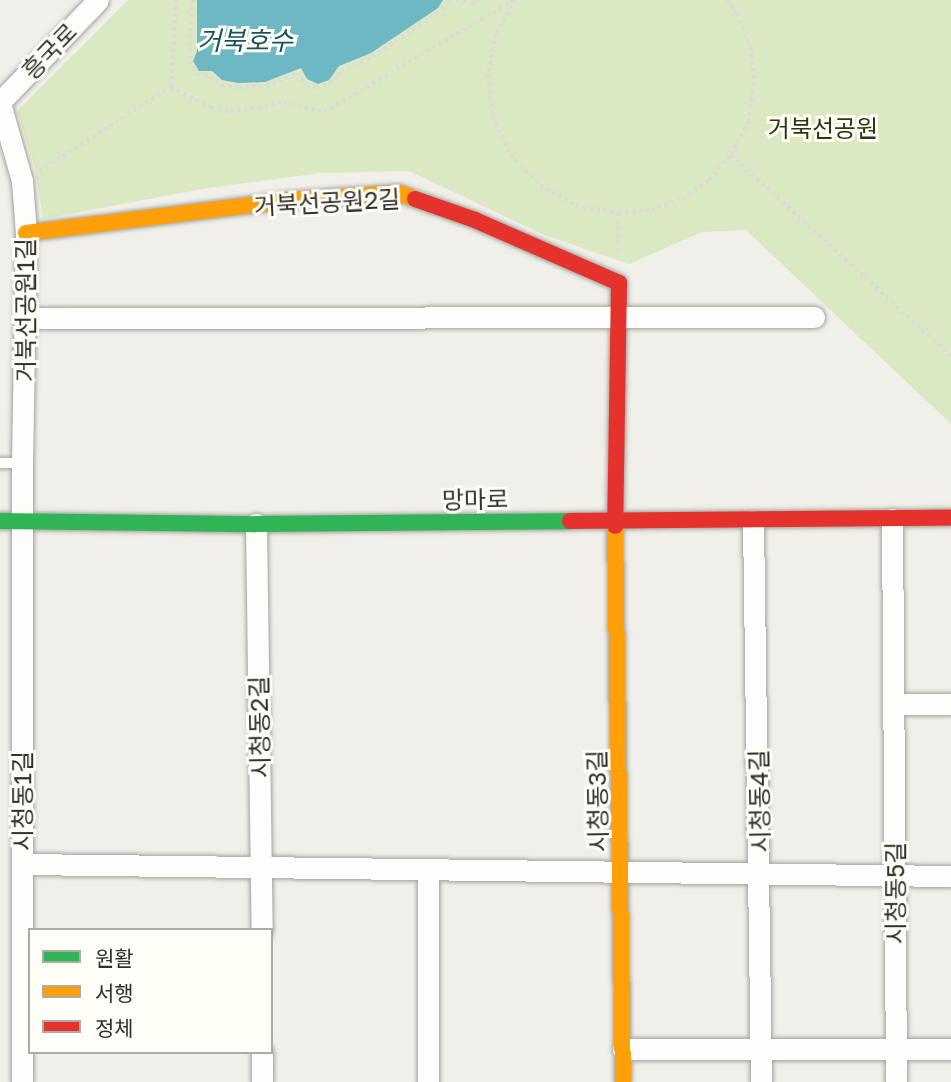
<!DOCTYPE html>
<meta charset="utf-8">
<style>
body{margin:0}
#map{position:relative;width:951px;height:1082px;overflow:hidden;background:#f0efe9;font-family:"Golos Text","Noto Sans KR",sans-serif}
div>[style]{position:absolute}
.green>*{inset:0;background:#dae9c2}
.water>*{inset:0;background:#6eb8c5}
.path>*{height:3.5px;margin-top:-1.75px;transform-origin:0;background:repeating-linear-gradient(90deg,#dcdbd9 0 3.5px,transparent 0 7px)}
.roads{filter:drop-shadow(0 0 2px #a4a49f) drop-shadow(0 0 2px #a4a49f)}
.lane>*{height:10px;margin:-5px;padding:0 5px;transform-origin:5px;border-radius:5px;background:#fdfdfc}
.street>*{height:21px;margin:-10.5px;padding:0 10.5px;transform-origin:10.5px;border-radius:10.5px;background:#fdfdfc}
.fast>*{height:16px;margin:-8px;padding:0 8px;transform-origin:8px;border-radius:8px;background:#30b455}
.slow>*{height:16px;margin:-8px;padding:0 8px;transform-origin:8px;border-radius:8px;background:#ff9f0a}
.jam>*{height:16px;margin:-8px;padding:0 8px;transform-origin:8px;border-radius:8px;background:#e5322d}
span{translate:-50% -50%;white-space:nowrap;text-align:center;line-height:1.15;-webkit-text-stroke:6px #fffef7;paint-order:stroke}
.street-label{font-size:24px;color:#302f2b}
.park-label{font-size:24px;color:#293712}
.water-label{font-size:26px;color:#17525d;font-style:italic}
.legend{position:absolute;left:28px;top:928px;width:245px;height:126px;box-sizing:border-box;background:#fffef7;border:2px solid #acaba5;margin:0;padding:9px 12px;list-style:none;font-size:21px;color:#302f2b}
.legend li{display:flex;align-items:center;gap:14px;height:35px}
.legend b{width:35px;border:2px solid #acaba5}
</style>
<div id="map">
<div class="green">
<i style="clip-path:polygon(128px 0,951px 0,951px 424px,746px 230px,702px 232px,629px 264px,542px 234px,409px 171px,319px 173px,202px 189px,43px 219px,35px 168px,17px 111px)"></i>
</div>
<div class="water">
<i style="clip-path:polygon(197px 0,443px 0,438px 8px,371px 53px,339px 66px,329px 80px,318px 84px,307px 79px,301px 68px,265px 82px,238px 83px,222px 80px,212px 71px,199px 71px,193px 61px,197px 51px)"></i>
</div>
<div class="path">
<i style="left:193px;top:0;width:61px;rotate:92.8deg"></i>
<i style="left:190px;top:61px;width:15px;rotate:62deg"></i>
<i style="left:197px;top:74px;width:13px;rotate:9deg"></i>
<i style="left:210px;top:76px;width:15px;rotate:37deg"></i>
<i style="left:222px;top:85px;width:16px;rotate:7deg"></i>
<i style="left:238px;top:87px;width:28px;rotate:-2deg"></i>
<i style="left:266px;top:86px;width:35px;rotate:-22deg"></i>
<i style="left:298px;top:73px;width:14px;rotate:56deg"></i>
<i style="left:306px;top:85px;width:11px;rotate:15deg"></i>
<i style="left:317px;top:88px;width:20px;rotate:-24deg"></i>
<i style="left:335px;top:80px;width:11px;rotate:-56deg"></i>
<i style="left:341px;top:71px;width:34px;rotate:-24deg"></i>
<i style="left:372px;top:57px;width:85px;rotate:-34.4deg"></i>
<i style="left:442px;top:9px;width:11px;rotate:-56deg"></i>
<i style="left:456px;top:0;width:16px;rotate:15deg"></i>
<i style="left:471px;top:4px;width:9px;rotate:-27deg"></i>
<i style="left:516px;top:0;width:39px;rotate:120deg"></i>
<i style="left:496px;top:34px;width:43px;rotate:100.8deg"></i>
<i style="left:488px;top:76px;width:41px;rotate:83deg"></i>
<i style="left:493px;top:117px;width:42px;rotate:64.7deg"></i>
<i style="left:511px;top:155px;width:42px;rotate:46deg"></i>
<i style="left:540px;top:185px;width:41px;rotate:29.1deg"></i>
<i style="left:576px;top:205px;width:43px;rotate:10.8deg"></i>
<i style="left:618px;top:213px;width:33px;rotate:-5deg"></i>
<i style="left:651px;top:210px;width:33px;rotate:-21deg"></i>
<i style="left:682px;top:198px;width:32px;rotate:-34deg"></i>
<i style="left:709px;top:180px;width:33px;rotate:-49deg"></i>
<i style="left:731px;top:155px;width:37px;rotate:-63deg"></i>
<i style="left:748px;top:122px;width:36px;rotate:-81deg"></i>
<i style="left:754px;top:86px;width:37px;rotate:-95deg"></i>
<i style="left:751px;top:49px;width:38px;rotate:-112deg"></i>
<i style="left:737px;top:14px;width:18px;rotate:-128deg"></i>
<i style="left:171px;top:87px;width:87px;rotate:-86.7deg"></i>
<i style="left:731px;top:155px;width:298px;rotate:42.4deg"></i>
<i style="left:39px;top:171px;width:156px;rotate:-32.5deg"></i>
<i style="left:171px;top:87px;width:45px;rotate:26.6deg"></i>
<i style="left:211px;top:107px;width:20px;rotate:15deg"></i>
<i style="left:230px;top:112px;width:55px;rotate:-9.5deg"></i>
<i style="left:284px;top:103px;width:41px;rotate:12.7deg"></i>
<i style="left:324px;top:112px;width:221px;rotate:-30.5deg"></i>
<i style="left:618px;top:213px;width:40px;rotate:90deg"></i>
</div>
<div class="roads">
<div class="lane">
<i style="left:0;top:463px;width:22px"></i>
</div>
<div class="street">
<i style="left:0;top:102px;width:141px;rotate:-46.1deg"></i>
<i style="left:0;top:103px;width:81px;rotate:74.2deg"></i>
<i style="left:22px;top:181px;width:52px;rotate:85.6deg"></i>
<i style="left:26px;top:233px;width:230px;rotate:91deg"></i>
<i style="left:22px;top:463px;width:619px;rotate:90deg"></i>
<i style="left:26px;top:318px;width:788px;rotate:-0.07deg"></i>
<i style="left:892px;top:519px;width:563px;rotate:89.59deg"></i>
<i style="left:753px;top:521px;width:561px;rotate:89.18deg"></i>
<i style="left:256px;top:524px;width:406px;rotate:89.2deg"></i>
<i style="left:895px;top:704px;width:56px"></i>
<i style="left:22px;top:864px;width:929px;rotate:0.74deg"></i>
<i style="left:428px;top:869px;width:213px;rotate:90deg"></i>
<i style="left:623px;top:1049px;width:328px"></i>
<i style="left:262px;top:1082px;width:30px;rotate:-90deg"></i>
</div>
<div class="fast">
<i style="left:0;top:521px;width:256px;rotate:0.7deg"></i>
<i style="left:256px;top:524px;width:314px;rotate:-0.5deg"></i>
</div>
<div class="slow">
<i style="left:26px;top:233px;width:268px;rotate:-7.1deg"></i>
<i style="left:292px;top:200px;width:107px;rotate:-3.7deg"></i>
<i style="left:399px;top:193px;width:17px;rotate:21deg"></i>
<i style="left:615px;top:526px;width:556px;rotate:89.18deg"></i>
</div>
<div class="jam">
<i style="left:415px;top:199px;width:64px;rotate:19.3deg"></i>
<i style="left:475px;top:220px;width:157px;rotate:23.6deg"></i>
<i style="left:619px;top:283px;width:243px;rotate:90.9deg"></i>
<i style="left:570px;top:521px;width:381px;rotate:-0.5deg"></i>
</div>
</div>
<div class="street-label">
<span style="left:49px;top:51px;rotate:-46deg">흥국로</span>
<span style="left:327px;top:202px;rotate:-3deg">거북선공원2길</span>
<span style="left:25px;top:310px;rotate:-90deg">거북선공원1길</span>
<span style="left:475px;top:499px;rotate:-1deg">망마로</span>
<span style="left:259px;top:727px;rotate:-91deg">시청동2길</span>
<span style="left:22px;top:801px;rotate:-90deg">시청동1길</span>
<span style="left:597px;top:801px;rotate:-91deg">시청동3길</span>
<span style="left:759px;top:801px;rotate:-91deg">시청동4길</span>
<span style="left:895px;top:893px;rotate:-90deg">시청동5길</span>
</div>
<div class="park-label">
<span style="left:823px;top:128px">거북선공원</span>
</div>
<div class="water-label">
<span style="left:245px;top:41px">거북호수</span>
</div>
<ul class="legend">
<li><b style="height:9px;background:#30b455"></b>원활</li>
<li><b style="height:9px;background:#ff9f0a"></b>서행</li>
<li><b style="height:9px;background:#e5322d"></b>정체</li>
</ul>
</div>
